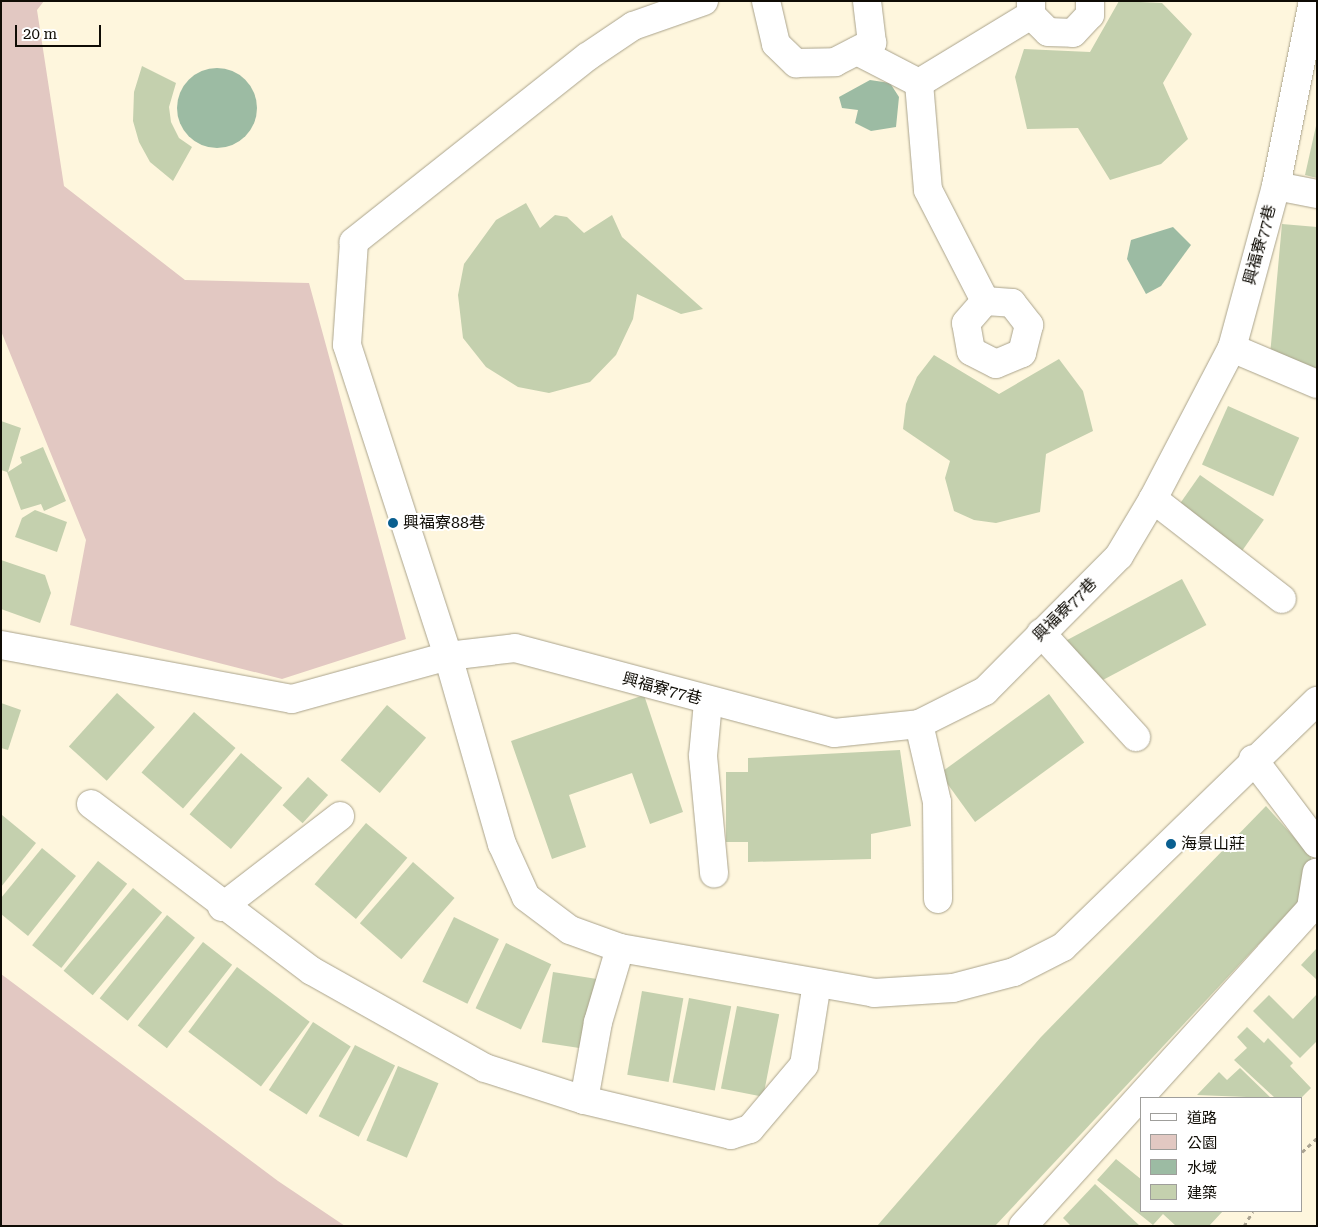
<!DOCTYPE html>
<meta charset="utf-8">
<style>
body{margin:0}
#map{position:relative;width:1318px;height:1227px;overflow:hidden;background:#fef6dd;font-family:"Roboto Serif","Noto Sans TC",serif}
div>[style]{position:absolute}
.green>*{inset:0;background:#e2c8c2}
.water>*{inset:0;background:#9cbba3}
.round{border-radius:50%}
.building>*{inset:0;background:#c4d0ae;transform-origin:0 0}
.path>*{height:3px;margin-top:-1.5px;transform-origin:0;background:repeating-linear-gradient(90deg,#aaa391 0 4px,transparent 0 8px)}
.roads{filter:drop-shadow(0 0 1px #aaa38c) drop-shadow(0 0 1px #aaa38c)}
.minor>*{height:28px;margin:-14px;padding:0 14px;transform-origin:14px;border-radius:14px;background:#fff}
.dots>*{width:14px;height:14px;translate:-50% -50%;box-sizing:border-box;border:2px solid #fff;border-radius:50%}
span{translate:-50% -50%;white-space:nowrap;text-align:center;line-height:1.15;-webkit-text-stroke:4px #fff;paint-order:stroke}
.street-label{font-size:16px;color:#0f0c05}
.poi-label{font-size:16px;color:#0f0c05}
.left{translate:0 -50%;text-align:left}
.frame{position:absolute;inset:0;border:2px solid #0f0c05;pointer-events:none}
.legend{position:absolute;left:1140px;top:1097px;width:162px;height:115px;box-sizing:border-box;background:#fff;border:1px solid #9f9e9b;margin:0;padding:6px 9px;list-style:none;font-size:15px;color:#0f0c05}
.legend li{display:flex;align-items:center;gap:10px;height:25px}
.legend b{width:25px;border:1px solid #9f9e9b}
.scale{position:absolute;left:15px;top:25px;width:86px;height:22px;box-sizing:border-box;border:2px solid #0f0c05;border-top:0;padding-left:6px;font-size:15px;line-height:18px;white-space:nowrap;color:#0f0c05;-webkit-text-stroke:4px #fff;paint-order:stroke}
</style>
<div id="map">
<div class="green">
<i style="clip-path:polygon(1px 1px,44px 1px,37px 10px,64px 186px,185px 280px,309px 283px,406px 639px,282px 679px,70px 625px,86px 540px,1px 331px)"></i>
<i style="clip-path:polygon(1px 974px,278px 1181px,345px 1226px,1px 1226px)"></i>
</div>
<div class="water">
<i class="round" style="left:177px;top:68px;width:80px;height:80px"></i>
<i style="clip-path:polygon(870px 80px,890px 83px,899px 97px,896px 127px,871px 131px,855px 123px,858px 110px,842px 108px,839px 97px)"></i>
<i style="clip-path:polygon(1173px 227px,1191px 245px,1161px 286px,1146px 294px,1127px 259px,1131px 240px)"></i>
</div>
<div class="building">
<i style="clip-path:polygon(1119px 1px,1162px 3px,1192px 34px,1163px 83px,1188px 139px,1161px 164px,1110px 180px,1078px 128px,1027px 129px,1015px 77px,1024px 49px,1090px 52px)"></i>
<i style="clip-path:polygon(142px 66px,176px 83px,169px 107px,171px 122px,179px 138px,192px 147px,173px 181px,150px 162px,139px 142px,133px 121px,134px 92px)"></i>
<i style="clip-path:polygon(1316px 126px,1317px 126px,1317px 178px,1305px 175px)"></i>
<i style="clip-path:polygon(526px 203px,540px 228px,555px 215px,567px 217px,584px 233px,612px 215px,622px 237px,703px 309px,681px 314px,637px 294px,633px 319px,616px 355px,590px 382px,549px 393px,518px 387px,486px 367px,463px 338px,458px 295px,464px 264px,496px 220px)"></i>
<i style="clip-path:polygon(1282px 224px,1317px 227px,1317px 371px,1269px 366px)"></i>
<i style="clip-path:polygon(934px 355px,999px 394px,1059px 359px,1083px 391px,1093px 431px,1046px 454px,1040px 512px,996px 523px,974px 520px,954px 511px,945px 478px,950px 461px,903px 429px,906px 404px,917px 377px)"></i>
<i style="left:1228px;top:406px;width:78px;height:64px;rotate:24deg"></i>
<i style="clip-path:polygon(1px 421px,21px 428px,8px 472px,22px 463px,20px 457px,43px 447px,66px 501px,44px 511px,41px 504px,21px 510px,7px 472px,1px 470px)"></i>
<i style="left:1200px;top:475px;width:78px;height:55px;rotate:35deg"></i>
<i style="clip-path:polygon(35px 510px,67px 522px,57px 552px,15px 537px,22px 518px)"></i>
<i style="clip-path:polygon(1px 560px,45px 575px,51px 593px,40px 623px,1px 609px)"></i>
<i style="left:1182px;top:579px;width:52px;height:137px;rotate:62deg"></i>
<i style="left:117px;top:693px;width:51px;height:72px;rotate:42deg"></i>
<i style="left:1049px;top:694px;width:60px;height:135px;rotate:54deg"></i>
<i style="clip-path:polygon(644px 695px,683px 812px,650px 824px,632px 773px,569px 795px,586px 847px,552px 859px,511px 741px)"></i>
<i style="clip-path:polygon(1px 703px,21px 710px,8px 750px,1px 748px)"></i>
<i style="left:387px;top:705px;width:51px;height:72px;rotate:40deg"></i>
<i style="left:194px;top:712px;width:55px;height:80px;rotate:41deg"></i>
<i style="clip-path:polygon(900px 750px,911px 826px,871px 834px,871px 859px,748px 862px,748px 842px,726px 842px,726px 772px,748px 772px,748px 758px)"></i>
<i style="left:241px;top:753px;width:54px;height:80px;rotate:40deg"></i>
<i style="left:308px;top:777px;width:27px;height:38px;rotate:42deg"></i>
<i style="clip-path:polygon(1266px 806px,1311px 856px,1311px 888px,995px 1226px,877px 1226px,1041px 1037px)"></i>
<i style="clip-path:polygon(2px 815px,36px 843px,1px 887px,1px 816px)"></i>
<i style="left:366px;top:823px;width:54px;height:80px;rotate:40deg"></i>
<i style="clip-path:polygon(42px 848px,76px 876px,28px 936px,1px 914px,1px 898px)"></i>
<i style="left:98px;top:861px;width:37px;height:107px;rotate:38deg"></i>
<i style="left:413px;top:862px;width:55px;height:81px;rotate:41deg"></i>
<i style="left:133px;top:888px;width:38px;height:108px;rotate:40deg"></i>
<i style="left:167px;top:915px;width:36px;height:107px;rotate:39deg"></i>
<i style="left:454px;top:917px;width:50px;height:72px;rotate:26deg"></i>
<i style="left:203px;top:942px;width:37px;height:106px;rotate:38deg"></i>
<i style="left:506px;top:943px;width:50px;height:72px;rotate:25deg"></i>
<i style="clip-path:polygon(1317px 948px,1317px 980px,1301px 965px)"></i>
<i style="left:237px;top:967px;width:91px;height:81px;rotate:37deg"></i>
<i style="left:553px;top:972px;width:51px;height:71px;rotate:9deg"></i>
<i style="left:642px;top:991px;width:42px;height:85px;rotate:10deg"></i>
<i style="clip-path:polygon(1317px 994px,1317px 1041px,1300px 1058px,1253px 1011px,1269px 995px,1293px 1019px)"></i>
<i style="left:689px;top:998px;width:43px;height:86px;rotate:11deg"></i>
<i style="left:737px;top:1006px;width:43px;height:84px;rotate:11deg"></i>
<i style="left:313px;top:1022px;width:45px;height:81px;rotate:33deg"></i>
<i style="clip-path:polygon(1247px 1027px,1264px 1043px,1268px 1038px,1293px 1063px,1290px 1066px,1311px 1088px,1301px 1098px,1275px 1098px,1234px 1060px,1247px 1048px,1237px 1037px)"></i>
<i style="left:355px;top:1045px;width:45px;height:80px;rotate:27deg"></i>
<i style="left:398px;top:1066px;width:44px;height:81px;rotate:23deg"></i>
<i style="clip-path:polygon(1240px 1068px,1271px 1098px,1197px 1095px,1219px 1072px,1227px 1080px)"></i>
<i style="clip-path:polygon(1116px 1159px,1142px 1180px,1142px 1211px,1223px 1211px,1209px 1226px,1176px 1226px,1163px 1214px,1153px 1225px,1097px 1180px)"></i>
<i style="clip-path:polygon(1095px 1184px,1140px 1226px,1071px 1226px,1063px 1218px)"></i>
</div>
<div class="path">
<i style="left:1302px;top:1152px;width:21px;rotate:-43deg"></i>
<i style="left:1244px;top:1226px;width:17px;rotate:-59deg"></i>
</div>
<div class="roads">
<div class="minor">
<i style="left:704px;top:1px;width:75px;rotate:160.6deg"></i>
<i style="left:633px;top:26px;width:55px;rotate:146deg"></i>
<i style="left:587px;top:57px;width:298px;rotate:141.6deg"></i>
<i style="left:354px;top:242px;width:103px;rotate:93.9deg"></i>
<i style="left:347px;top:345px;width:327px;rotate:72deg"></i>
<i style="left:448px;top:656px;width:196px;rotate:74deg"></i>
<i style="left:502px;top:844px;width:58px;rotate:65.6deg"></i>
<i style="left:526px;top:897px;width:55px;rotate:36.9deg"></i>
<i style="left:570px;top:930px;width:53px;rotate:19.8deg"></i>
<i style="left:620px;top:948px;width:258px;rotate:10deg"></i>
<i style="left:874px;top:993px;width:79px;rotate:-3.6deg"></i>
<i style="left:953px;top:988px;width:63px;rotate:-14.7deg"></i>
<i style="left:1014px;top:972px;width:55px;rotate:-27deg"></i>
<i style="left:1063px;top:947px;width:354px;rotate:-44.1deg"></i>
<i style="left:766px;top:1px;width:44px;rotate:76.9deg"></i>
<i style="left:776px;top:44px;width:28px;rotate:44deg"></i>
<i style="left:796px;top:63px;width:39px;rotate:-1deg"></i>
<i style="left:835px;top:62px;width:42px;rotate:-27.2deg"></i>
<i style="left:872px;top:43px;width:42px;rotate:-96.8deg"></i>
<i style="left:1031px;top:1px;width:14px;rotate:90deg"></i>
<i style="left:1031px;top:15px;width:24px;rotate:45deg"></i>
<i style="left:1048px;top:32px;width:25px;rotate:2deg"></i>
<i style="left:1073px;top:33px;width:25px;rotate:-47deg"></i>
<i style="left:1090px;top:15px;width:14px;rotate:-90deg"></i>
<i style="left:857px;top:51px;width:70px;rotate:27.3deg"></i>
<i style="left:919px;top:83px;width:107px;rotate:85.2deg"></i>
<i style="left:928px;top:190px;width:125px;rotate:62.8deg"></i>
<i style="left:919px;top:83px;width:131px;rotate:-31.3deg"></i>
<i style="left:1276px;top:186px;width:42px;rotate:11deg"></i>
<i style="left:985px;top:301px;width:27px;rotate:4deg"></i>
<i style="left:1012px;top:303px;width:28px;rotate:52deg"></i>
<i style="left:1029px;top:325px;width:29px;rotate:104deg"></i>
<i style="left:1022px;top:353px;width:28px;rotate:157deg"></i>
<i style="left:996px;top:364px;width:28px;rotate:-153deg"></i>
<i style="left:971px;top:351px;width:28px;rotate:-100deg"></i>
<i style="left:966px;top:323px;width:29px;rotate:-49deg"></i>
<i style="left:1232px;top:348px;width:92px;rotate:23deg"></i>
<i style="left:1153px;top:499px;width:163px;rotate:37.8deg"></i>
<i style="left:1041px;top:633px;width:141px;rotate:47.6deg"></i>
<i style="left:1px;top:645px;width:296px;rotate:10.5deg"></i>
<i style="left:292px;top:699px;width:162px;rotate:-15.4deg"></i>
<i style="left:448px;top:656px;width:67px;rotate:-6.8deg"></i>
<i style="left:515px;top:648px;width:330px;rotate:14.9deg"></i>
<i style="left:834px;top:733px;width:85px;rotate:-6deg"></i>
<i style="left:919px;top:724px;width:74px;rotate:-26.6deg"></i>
<i style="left:985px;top:691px;width:190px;rotate:-45.2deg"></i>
<i style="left:1119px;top:556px;width:66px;rotate:-59.2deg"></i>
<i style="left:1153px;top:499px;width:170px;rotate:-62.4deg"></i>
<i style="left:1232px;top:348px;width:168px;rotate:-74.8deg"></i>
<i style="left:1276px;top:186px;width:189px;rotate:-78.7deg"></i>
<i style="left:708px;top:702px;width:54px;rotate:95.3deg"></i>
<i style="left:703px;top:756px;width:118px;rotate:84.6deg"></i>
<i style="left:919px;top:724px;width:80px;rotate:77deg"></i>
<i style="left:937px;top:802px;width:97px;rotate:89.4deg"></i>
<i style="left:1253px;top:759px;width:106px;rotate:53deg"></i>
<i style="left:91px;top:804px;width:277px;rotate:37.1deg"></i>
<i style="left:312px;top:971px;width:198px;rotate:29.3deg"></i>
<i style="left:485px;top:1068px;width:104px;rotate:17.9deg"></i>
<i style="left:584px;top:1100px;width:151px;rotate:13.4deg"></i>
<i style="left:731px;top:1135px;width:20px;rotate:-18deg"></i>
<i style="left:750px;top:1129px;width:84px;rotate:-49.8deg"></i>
<i style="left:804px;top:1065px;width:83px;rotate:-81deg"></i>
<i style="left:222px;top:907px;width:149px;rotate:-37.6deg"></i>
<i style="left:584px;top:1100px;width:79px;rotate:-79.8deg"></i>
<i style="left:598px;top:1022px;width:77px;rotate:-73.4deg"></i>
<i style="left:1023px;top:1226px;width:429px;rotate:-47.8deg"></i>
<i style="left:1311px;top:908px;width:36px;rotate:-81deg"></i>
</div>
</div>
<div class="dots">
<i style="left:393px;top:523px;background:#0a5f90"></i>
<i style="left:1171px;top:844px;background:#0a5f90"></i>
</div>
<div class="street-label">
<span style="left:1260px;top:245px;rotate:-75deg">興福寮77巷</span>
<span style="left:1065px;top:610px;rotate:-45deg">興福寮77巷</span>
<span style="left:662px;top:689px;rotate:15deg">興福寮77巷</span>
</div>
<div class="poi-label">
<span class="left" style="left:403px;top:523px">興福寮88巷</span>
<span class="left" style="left:1181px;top:844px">海景山莊</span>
</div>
<div class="frame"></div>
<ul class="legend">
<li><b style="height:6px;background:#fff"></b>道路</li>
<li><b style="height:14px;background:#e2c8c2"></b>公園</li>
<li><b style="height:14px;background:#9cbba3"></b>水域</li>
<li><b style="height:14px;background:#c4d0ae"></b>建築</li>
</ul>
<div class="scale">20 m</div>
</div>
